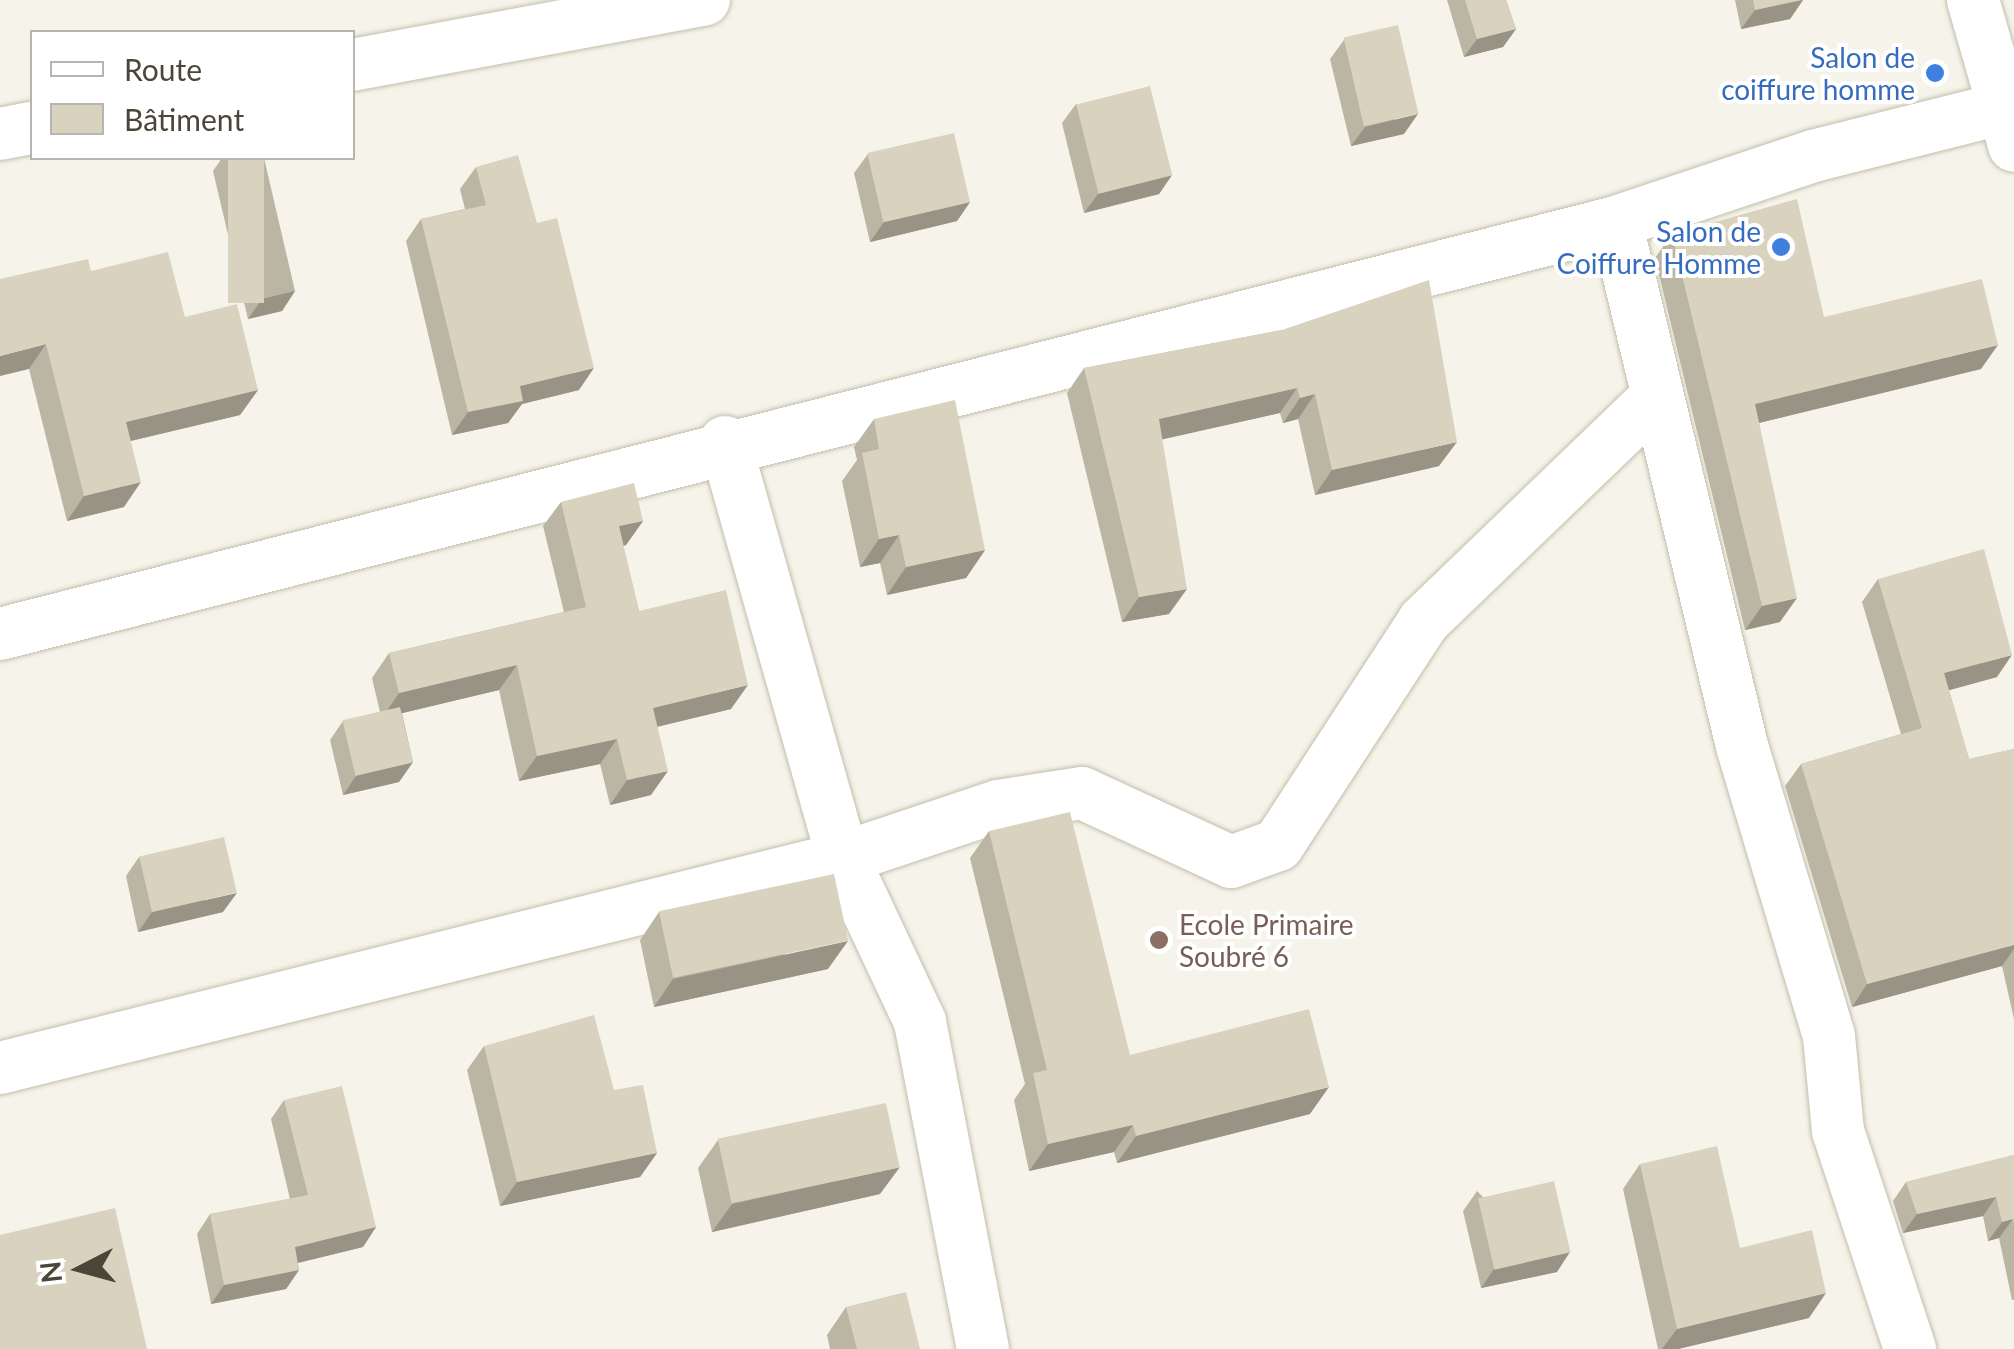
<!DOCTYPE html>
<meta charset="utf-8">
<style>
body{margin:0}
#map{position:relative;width:2014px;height:1349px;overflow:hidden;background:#f6f4ea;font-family:Lato,sans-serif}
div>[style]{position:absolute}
.roads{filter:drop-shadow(0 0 2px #c3beac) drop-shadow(0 0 2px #c3beac)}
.street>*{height:52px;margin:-26px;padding:0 26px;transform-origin:26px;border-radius:26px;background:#fff}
.wall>*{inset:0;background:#bbb5a3}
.shaded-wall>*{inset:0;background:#989385}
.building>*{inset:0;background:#d9d2be;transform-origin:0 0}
.dots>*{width:28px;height:28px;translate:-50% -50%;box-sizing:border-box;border:5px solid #fff;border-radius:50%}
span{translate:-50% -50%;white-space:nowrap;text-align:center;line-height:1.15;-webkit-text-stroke:8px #fff;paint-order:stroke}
.shop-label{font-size:28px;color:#366cbe}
.right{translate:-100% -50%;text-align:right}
.education-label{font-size:28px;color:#785e54}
.left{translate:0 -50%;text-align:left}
.legend{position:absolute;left:30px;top:30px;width:325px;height:130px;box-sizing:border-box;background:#fff;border:2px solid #b7b5af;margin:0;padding:12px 18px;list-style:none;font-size:30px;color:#4b4637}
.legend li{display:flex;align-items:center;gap:20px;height:50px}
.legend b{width:50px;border:2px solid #b7b5af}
.north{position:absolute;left:30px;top:1219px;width:100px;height:100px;-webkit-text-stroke:8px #fff;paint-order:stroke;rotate:264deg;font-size:28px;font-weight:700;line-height:40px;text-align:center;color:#4b4637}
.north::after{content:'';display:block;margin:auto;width:35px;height:45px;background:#4b4637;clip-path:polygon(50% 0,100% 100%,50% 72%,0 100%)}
</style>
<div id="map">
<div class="roads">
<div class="street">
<i style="left:1973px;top:0;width:112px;rotate:74deg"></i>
<i style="left:2004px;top:108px;width:10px;rotate:-6deg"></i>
<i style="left:352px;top:65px;width:358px;rotate:-10.5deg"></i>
<i style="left:0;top:134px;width:33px;rotate:-11deg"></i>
<i style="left:1616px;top:222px;width:539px;rotate:76.48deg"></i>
<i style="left:1742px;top:746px;width:303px;rotate:73.3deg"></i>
<i style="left:1829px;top:1036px;width:95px;rotate:84.6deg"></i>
<i style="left:1838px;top:1131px;width:230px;rotate:71.7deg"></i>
<i style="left:725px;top:442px;width:432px;rotate:74.2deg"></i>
<i style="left:843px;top:858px;width:181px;rotate:64.8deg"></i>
<i style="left:920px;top:1022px;width:333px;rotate:79.1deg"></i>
<i style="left:0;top:634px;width:1668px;rotate:-14.3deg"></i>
<i style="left:1616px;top:222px;width:208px;rotate:-18.5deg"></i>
<i style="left:1813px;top:156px;width:197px;rotate:-14.1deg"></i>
<i style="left:2004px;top:108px;width:39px;rotate:75deg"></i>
<i style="left:0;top:1068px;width:869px;rotate:-13.99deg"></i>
<i style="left:843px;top:858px;width:163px;rotate:-18.5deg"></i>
<i style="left:998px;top:806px;width:85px;rotate:-8.8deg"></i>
<i style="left:1082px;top:793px;width:164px;rotate:24.8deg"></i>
<i style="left:1231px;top:862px;width:50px;rotate:-19.9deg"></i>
<i style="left:1278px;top:845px;width:267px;rotate:-56.9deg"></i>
<i style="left:1424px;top:621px;width:323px;rotate:-43.9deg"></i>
</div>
</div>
<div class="wall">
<i style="clip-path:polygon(1447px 0,1506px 0,1516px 29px,1503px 47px,1464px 57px)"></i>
<i style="clip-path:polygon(1735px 0,1803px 0,1790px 19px,1741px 29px)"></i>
<i style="clip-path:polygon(1344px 40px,1404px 134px,1351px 146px,1330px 59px)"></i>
<i style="clip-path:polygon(1076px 104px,1172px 175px,1159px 194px,1084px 213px,1062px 123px)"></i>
<i style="clip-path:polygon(868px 154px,970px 202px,957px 221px,870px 242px,854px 173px)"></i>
<i style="clip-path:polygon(222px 158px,264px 158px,295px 291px,282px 311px,248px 319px,213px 171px)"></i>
<i style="clip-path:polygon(476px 167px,579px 390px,522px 404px,508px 423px,452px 435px,406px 241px,421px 219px,465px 209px,460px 189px)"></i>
<i style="clip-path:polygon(1672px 234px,1824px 317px,1981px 369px,1759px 423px,1780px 622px,1745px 630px,1655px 258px)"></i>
<i style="clip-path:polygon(91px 271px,185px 317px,258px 390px,240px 415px,131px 441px,124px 507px,67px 521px,29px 369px)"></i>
<i style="clip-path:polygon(1282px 330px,1439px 466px,1315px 495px,1298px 419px,1283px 423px,1280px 413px,1162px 439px,1169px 614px,1122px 622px,1067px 393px,1084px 368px)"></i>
<i style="clip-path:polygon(874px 419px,985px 550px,966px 578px,887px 595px,880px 563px,860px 567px,842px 481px,857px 460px,854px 447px)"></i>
<i style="clip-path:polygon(561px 502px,643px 521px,626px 545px,623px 546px,639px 611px,731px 709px,657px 727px,651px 795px,610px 805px,600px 764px,519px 781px,499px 690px,402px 713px,413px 762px,399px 782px,343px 795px,330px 740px,343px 721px,380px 712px,372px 678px,389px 653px,564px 612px,543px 526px)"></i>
<i style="clip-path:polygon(1878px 579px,1997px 677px,1949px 690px,1969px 759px,2014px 749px,2014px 1019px,2002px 966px,1852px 1007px,1785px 786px,1801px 764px,1901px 734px,1862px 602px)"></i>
<i style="clip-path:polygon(989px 831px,1130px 1055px,1310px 1114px,1117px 1163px,1114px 1152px,1029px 1171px,1014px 1100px,1025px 1084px,970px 858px)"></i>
<i style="clip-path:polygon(139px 857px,223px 912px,138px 932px,126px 876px)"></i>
<i style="clip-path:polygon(659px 912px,828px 969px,654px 1007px,640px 940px)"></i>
<i style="clip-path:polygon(484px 1046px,614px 1090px,657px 1153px,640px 1177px,500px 1206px,467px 1070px)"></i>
<i style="clip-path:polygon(284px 1100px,376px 1227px,363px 1247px,298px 1263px,299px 1270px,286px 1289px,211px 1304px,197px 1234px,210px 1214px,290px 1199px,271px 1119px)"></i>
<i style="clip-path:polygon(718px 1140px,880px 1194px,712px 1232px,698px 1168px)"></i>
<i style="clip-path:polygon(2014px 1155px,2014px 1300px,2012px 1300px,1999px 1238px,1988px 1241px,1983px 1216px,1903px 1233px,1893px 1201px,1906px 1182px)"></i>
<i style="clip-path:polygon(1640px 1164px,1740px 1248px,1809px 1318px,1678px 1349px,1658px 1349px,1623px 1189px)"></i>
<i style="clip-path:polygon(1477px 1191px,1557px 1272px,1481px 1288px,1463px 1211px)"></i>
<i style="clip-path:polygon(846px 1307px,920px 1349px,830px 1349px,827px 1335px)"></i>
</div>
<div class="shaded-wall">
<i style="clip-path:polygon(1803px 0,1790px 19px,1741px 29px,1755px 10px)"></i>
<i style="clip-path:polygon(1516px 29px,1503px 47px,1464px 57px,1477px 39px)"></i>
<i style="clip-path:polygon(1418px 114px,1404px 134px,1351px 146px,1365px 127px)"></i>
<i style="clip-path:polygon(1172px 175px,1159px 194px,1084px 213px,1098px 194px)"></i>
<i style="clip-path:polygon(970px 202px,957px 221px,870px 242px,884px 222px)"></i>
<i style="clip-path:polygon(295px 291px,282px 311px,248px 319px,262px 299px)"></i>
<i style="clip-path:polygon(46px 344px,29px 369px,0 376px,0 356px)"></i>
<i style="clip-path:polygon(1998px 345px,1981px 369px,1738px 428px,1755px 404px)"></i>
<i style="clip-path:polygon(594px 368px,579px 390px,522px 404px,508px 423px,452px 435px,468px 412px,520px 386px)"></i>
<i style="clip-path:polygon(1297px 388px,1280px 413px,1142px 444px,1159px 419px)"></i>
<i style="clip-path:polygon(258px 390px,240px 415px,109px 446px,126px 422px)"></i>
<i style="clip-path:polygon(1315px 394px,1298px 419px,1283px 423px,1300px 398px)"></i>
<i style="clip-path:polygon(1457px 442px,1439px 466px,1315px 495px,1332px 470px)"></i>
<i style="clip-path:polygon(141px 482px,124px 507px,67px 521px,84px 496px)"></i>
<i style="clip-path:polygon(643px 521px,626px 545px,602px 551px,619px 526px)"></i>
<i style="clip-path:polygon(899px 535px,880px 563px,860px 567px,879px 539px)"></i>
<i style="clip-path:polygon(985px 550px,966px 578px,887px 595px,906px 567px)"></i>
<i style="clip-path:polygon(1187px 589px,1169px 614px,1122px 622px,1139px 597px)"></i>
<i style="clip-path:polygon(1797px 598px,1780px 622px,1745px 630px,1762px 606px)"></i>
<i style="clip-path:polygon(2012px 655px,1997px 677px,1928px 696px,1944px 673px)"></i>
<i style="clip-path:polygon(517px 665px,499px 690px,382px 718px,399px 693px)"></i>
<i style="clip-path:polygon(748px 685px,731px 709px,635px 732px,653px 708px)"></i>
<i style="clip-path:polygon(617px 739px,600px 764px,519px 781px,537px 756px)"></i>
<i style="clip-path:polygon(413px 762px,399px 782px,343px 795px,356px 776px)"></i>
<i style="clip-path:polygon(668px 771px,651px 795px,610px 805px,627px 780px)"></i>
<i style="clip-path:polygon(237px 893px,223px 912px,138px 932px,152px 912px)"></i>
<i style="clip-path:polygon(848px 941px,828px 969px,654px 1007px,673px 979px)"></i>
<i style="clip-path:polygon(2014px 945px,2014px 949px,2002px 966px,1852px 1007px,1867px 984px)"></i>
<i style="clip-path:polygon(1329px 1087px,1310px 1114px,1117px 1163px,1136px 1136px)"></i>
<i style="clip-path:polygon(1133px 1125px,1114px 1152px,1029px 1171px,1048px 1144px)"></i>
<i style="clip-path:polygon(657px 1153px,640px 1177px,500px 1206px,517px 1182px)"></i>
<i style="clip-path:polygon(900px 1167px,880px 1194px,712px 1232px,732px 1204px)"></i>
<i style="clip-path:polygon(1996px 1197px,1983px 1216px,1903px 1233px,1917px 1214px)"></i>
<i style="clip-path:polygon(2013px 1219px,1999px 1238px,1988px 1241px,2002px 1222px)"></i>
<i style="clip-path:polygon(376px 1227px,363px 1247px,281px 1267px,295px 1247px)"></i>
<i style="clip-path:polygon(1570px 1252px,1557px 1272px,1481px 1288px,1494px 1269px)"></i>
<i style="clip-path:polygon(299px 1270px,286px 1289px,211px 1304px,224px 1285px)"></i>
<i style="clip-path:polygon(1826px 1293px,1809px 1318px,1678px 1349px,1662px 1349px,1677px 1329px)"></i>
</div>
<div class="building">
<i style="clip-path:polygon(1465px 0,1506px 0,1516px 29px,1477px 39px)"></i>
<i style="clip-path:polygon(1753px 0,1801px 0,1755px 10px)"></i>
<i style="left:1398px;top:25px;width:91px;height:56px;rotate:77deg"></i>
<i style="left:1150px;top:86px;width:92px;height:76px;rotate:76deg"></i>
<i style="left:954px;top:133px;width:71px;height:89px;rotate:77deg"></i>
<i style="clip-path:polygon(518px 155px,537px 223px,557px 218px,594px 368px,520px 386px,523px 401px,468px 412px,421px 219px,486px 205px,476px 167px)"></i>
<i style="left:228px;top:158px;width:36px;height:145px"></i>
<i style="clip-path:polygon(1797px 199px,1824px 317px,1982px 279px,1998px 345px,1755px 404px,1797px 598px,1762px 606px,1672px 234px)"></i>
<i style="clip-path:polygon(168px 252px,185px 317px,237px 304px,258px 390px,126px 422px,141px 482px,84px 496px,46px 344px,0 356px,0 279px,88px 259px,91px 271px)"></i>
<i style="clip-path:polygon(1429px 280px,1457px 442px,1332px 470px,1315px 394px,1300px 398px,1297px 388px,1159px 419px,1187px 589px,1139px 597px,1084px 368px,1282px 330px)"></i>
<i style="clip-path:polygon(955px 400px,985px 550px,906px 567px,899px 535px,879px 539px,862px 453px,879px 449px,874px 419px)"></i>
<i style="clip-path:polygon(634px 483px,643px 521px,619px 526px,639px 611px,726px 590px,748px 685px,653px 708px,668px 771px,627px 780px,617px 739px,537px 756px,517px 665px,399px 693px,389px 653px,586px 607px,561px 502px)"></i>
<i style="clip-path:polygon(1984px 549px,2012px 655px,1944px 673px,1969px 759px,2014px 749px,2014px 945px,1867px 984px,1801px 764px,1922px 728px,1878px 579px)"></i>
<i style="left:400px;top:707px;width:57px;height:59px;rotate:77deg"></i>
<i style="clip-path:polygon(1070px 812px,1130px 1055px,1309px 1009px,1329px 1087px,1136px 1136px,1133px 1125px,1048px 1144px,1033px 1073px,1047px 1070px,989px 831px)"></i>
<i style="left:224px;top:837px;width:57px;height:87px;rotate:77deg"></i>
<i style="left:834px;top:874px;width:68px;height:179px;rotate:78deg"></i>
<i style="clip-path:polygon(594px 1015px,614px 1090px,643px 1085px,657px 1153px,517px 1182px,484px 1046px)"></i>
<i style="clip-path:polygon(342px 1086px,376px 1227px,295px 1247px,299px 1270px,224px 1285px,210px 1214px,308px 1195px,284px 1100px)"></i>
<i style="left:886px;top:1103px;width:66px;height:172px;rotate:78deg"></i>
<i style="clip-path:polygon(1717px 1146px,1740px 1248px,1812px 1230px,1826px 1293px,1677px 1329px,1640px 1164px)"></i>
<i style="clip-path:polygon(2014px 1155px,2014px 1224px,2013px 1219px,2002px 1222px,1996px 1197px,1917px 1214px,1906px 1182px)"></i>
<i style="left:1554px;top:1181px;width:73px;height:78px;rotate:77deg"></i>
<i style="clip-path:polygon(115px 1208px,147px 1349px,0 1349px,0 1235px)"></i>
<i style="clip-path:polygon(906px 1292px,920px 1349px,857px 1349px,846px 1307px)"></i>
</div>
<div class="dots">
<i style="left:1935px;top:73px;background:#3f7fe0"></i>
<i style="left:1781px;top:247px;background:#3f7fe0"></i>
<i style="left:1159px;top:940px;background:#8d6e63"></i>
</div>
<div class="shop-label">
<span class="right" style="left:1915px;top:73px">Salon de<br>coiffure homme</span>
<span class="right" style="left:1761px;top:247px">Salon de<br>Coiffure Homme</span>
</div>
<div class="education-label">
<span class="left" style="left:1179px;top:940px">Ecole Primaire<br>Soubré 6</span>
</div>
<ul class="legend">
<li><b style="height:12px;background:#fff"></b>Route</li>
<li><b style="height:28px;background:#d9d2be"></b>Bâtiment</li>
</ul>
<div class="north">N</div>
</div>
